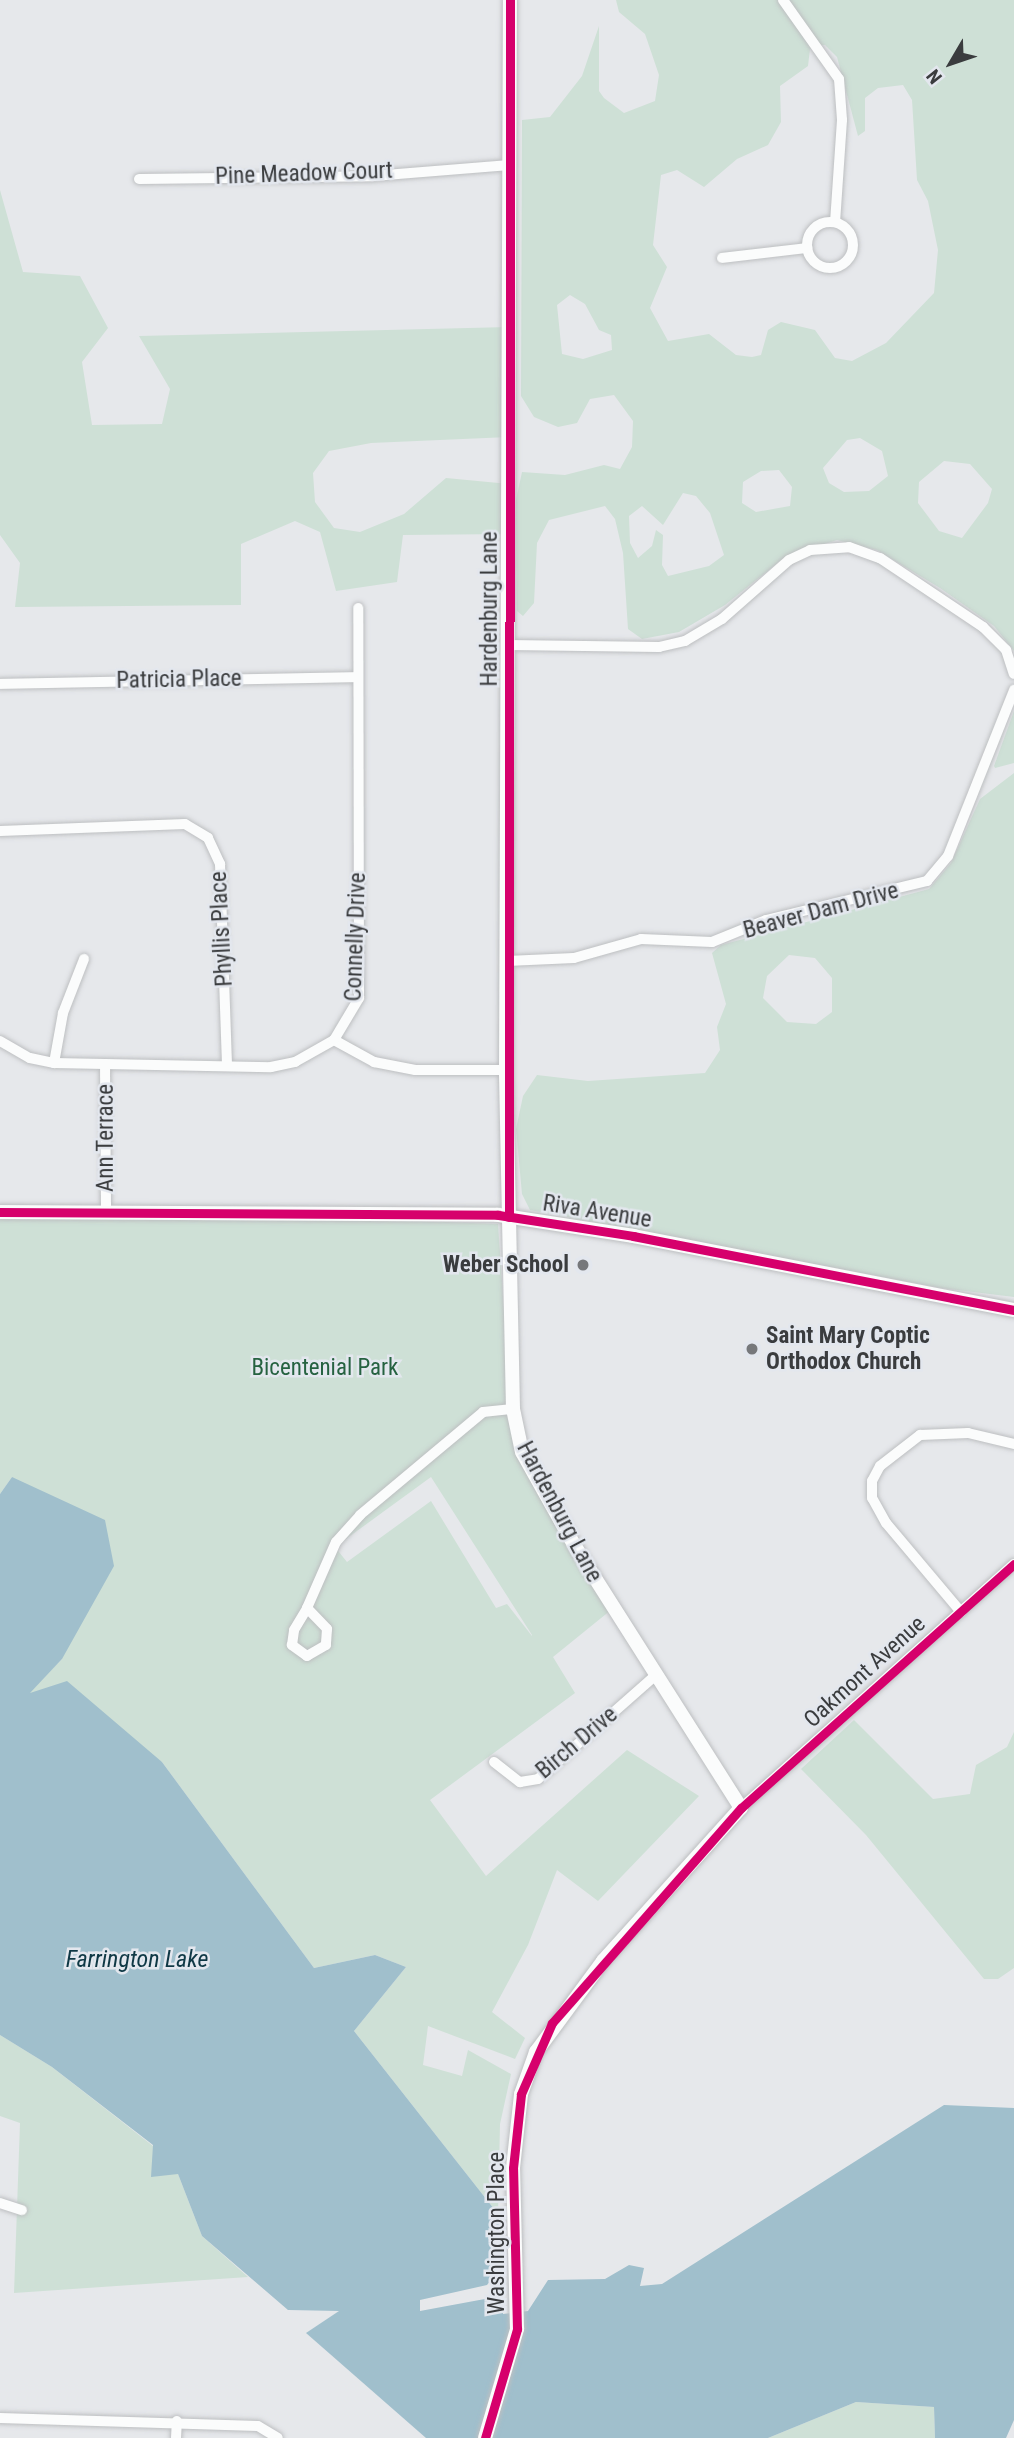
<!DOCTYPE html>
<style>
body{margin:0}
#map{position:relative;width:1014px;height:2438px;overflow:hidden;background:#e6e8eb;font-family:"Roboto Condensed",sans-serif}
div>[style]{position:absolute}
.green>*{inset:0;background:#cee0d6}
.water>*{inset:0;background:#a0bfcc}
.roads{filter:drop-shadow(0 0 2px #bdbfc1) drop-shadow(0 0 2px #bdbfc1)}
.minor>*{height:10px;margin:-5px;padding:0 5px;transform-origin:5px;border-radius:5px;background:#fbfcfc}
.minor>.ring{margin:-5px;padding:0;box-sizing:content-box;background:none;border:10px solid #fbfcfc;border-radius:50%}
.tertiary>*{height:14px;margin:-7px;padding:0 7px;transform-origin:7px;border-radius:7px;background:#fbfcfc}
.cycleway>*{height:9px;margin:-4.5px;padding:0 4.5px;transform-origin:4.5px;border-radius:4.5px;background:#d6006c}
.dots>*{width:19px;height:19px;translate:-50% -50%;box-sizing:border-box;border:4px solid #e3e7ee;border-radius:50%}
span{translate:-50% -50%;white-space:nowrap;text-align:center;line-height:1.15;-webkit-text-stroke:5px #e3e7ee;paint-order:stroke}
.street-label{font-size:23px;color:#3a3c3e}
.poi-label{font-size:23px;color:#3a3c3e;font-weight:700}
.right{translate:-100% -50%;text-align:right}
.left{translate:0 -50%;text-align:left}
.park-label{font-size:23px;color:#266241}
.water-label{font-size:24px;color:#0f3845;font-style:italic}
.north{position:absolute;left:916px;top:28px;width:70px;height:70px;-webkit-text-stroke:5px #e3e7ee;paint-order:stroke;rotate:231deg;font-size:19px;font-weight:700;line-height:28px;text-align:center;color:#3a3c3e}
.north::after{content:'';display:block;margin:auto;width:24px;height:32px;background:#3a3c3e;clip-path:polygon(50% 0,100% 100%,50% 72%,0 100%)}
</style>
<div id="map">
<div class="green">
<i style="clip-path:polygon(evenodd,616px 0,1014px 0,1014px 651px,994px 626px,940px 588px,877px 550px,837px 540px,785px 557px,725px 605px,679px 632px,642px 639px,628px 629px,623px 553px,615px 519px,605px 506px,549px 520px,537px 543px,534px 603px,523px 616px,517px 611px,516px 500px,522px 472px,565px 475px,604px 465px,620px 469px,632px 447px,633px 421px,614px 395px,590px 399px,577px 423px,558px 427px,534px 417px,521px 396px,522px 120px,550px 117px,582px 76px,599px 26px,599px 91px,604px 98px,624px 113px,655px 101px,659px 75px,645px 34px,619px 12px,616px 0,817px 45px,825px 45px,837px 57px,858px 136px,865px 131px,865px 98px,878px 88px,903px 85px,912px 100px,917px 180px,928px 201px,938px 250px,934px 293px,886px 343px,852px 361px,835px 358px,815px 330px,781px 322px,768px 330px,761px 355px,752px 357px,736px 355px,709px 334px,668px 341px,650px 308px,667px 267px,653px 245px,661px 175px,677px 170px,704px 187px,737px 159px,768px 145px,781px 122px,780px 86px,808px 66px,810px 49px,817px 45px,616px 0,570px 295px,585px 304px,599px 330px,611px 335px,612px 350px,583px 359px,562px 354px,557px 305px,570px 295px,616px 0,860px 438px,882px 451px,888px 476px,869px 491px,844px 492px,829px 483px,823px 468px,847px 440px,860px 438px,616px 0,944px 461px,970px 464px,992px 489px,988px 503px,962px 538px,939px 531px,918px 503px,919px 482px,944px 461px,616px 0,779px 470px,792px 487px,790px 506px,756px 512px,742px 503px,743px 482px,761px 471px,779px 470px,616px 0,683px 493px,696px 496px,710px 513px,724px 555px,709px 566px,668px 576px,662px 565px,663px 535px,656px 530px,652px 546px,638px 558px,630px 543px,629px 516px,642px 506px,663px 525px,683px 493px)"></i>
<i style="clip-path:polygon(0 190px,23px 272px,80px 276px,108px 328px,82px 362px,92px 425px,162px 424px,170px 389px,139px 336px,509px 327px,509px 437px,371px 443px,329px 451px,313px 473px,315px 502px,334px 528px,360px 532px,404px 514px,446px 478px,509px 484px,509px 534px,403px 535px,397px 582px,336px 591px,320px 532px,295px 521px,241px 544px,241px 605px,15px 607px,20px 563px,0 535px)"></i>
<i style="clip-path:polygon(1014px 711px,1014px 763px,995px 768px,994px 766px)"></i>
<i style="clip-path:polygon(evenodd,1014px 773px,1014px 1297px,941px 1288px,530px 1210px,522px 1194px,516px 1129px,523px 1096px,537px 1075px,588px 1081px,705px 1073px,720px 1050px,717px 1027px,726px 1004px,712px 953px,721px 945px,929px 889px,951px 863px,980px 799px,1014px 773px,789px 955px,815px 958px,832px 978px,832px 1012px,816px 1024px,787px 1022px,763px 998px,767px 976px,789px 955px)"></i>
<i style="clip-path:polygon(evenodd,107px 1209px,498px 1224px,513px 1440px,611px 1610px,553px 1657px,575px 1693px,430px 1800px,486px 1876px,627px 1750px,699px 1796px,598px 1901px,557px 1870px,528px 1945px,492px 2012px,525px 2038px,515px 2059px,428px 2026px,423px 2065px,462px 2076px,468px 2050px,511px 2074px,500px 2124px,498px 2214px,354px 2031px,406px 1967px,375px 1955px,314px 1968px,162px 1762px,29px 1693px,62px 1659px,12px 1477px,0 1494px,0 1214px,107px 1209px,431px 1477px,532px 1635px,532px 1636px,507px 1604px,496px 1608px,431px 1501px,347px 1562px,335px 1547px,431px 1477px)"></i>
<i style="clip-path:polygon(854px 1720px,933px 1799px,970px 1794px,976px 1765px,1007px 1747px,1014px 1732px,1014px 1968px,998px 1979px,984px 1979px,866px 1835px,801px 1769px)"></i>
<i style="clip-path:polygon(0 2035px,52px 2067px,153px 2146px,178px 2174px,202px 2236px,248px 2277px,14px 2293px,20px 2123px,0 2116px)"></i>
<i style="clip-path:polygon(856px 2402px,934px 2407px,935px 2438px,768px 2438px)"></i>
</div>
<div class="water">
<i style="clip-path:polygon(12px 1477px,105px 1520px,114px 1566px,62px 1659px,30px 1693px,67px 1681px,162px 1762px,314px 1968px,375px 1955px,406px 1967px,354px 2031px,498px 2214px,502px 2241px,503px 2264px,487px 2285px,420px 2300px,420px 2311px,501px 2296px,503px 2314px,528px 2311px,548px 2280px,605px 2279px,629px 2265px,644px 2268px,640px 2286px,662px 2284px,944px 2105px,1014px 2108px,1014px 2420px,1006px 2438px,935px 2438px,934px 2407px,856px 2402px,768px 2438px,426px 2438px,306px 2333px,339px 2311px,288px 2310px,202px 2236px,178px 2174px,151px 2177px,153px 2145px,52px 2067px,0 2035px,0 1494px)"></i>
</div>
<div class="roads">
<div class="minor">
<i style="left:783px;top:0;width:97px;rotate:54.7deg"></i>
<i style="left:839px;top:79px;width:41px;rotate:85.8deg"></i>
<i style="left:842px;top:120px;width:102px;rotate:93.9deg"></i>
<i style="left:139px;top:179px;width:234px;rotate:-0.7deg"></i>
<i style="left:373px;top:176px;width:137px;rotate:-4.6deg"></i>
<i class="ring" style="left:807px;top:222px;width:36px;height:36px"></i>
<i style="left:722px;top:258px;width:86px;rotate:-6.7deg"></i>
<i style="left:509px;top:645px;width:150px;rotate:0.8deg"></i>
<i style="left:659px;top:647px;width:27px;rotate:-13deg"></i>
<i style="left:685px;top:641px;width:43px;rotate:-30.7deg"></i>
<i style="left:722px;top:619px;width:89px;rotate:-41.4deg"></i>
<i style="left:789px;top:560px;width:23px;rotate:-25deg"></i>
<i style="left:810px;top:550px;width:39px;rotate:-4deg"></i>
<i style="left:849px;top:547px;width:33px;rotate:20deg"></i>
<i style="left:880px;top:558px;width:124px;rotate:33.8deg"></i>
<i style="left:983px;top:627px;width:33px;rotate:45deg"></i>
<i style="left:1006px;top:650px;width:25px;rotate:72deg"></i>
<i style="left:0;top:684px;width:358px;rotate:-1.1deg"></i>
<i style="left:0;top:831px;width:185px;rotate:-2.2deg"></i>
<i style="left:185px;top:824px;width:27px;rotate:31deg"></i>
<i style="left:208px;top:838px;width:29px;rotate:65deg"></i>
<i style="left:220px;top:864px;width:201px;rotate:88deg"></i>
<i style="left:507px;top:961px;width:67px;rotate:-2.6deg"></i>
<i style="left:574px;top:958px;width:70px;rotate:-15.8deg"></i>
<i style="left:641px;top:939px;width:71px;rotate:2.4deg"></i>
<i style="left:712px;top:942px;width:58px;rotate:-22.2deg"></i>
<i style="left:766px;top:920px;width:166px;rotate:-13.6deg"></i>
<i style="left:927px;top:881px;width:33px;rotate:-50deg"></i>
<i style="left:948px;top:856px;width:179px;rotate:-68.3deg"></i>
<i style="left:334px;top:1040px;width:46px;rotate:28.8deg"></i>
<i style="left:374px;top:1062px;width:42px;rotate:11deg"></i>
<i style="left:415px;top:1070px;width:91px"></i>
<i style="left:0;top:1041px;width:34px;rotate:30deg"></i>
<i style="left:30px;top:1058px;width:25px;rotate:12deg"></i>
<i style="left:54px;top:1063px;width:217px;rotate:1.1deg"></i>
<i style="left:271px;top:1067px;width:25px;rotate:-12deg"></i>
<i style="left:295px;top:1062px;width:45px;rotate:-29.4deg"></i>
<i style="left:334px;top:1040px;width:49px;rotate:-59.2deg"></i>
<i style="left:359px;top:998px;width:390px;rotate:-90.1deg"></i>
<i style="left:54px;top:1063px;width:51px;rotate:-79.8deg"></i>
<i style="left:63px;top:1013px;width:58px;rotate:-68.7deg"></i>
<i style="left:105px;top:1064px;width:149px;rotate:89.6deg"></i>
<i style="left:307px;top:1608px;width:72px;rotate:-66.3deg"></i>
<i style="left:336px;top:1542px;width:36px;rotate:-48deg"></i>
<i style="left:360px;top:1515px;width:160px;rotate:-39.9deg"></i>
<i style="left:483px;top:1412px;width:30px;rotate:-6deg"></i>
<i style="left:307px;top:1608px;width:29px;rotate:46deg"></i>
<i style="left:327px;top:1629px;width:16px;rotate:94deg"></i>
<i style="left:326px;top:1645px;width:22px;rotate:150deg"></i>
<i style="left:307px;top:1656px;width:19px;rotate:-144deg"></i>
<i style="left:292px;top:1645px;width:15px;rotate:-82deg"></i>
<i style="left:294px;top:1630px;width:26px;rotate:-59deg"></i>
<i style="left:961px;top:1612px;width:116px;rotate:-130.1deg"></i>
<i style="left:886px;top:1523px;width:29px;rotate:-119deg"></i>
<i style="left:872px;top:1498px;width:17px;rotate:-90deg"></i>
<i style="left:872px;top:1481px;width:17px;rotate:-62deg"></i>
<i style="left:880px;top:1466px;width:51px;rotate:-37.8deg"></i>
<i style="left:920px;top:1435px;width:48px;rotate:-2.4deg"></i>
<i style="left:968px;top:1433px;width:47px;rotate:13.4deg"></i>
<i style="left:494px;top:1762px;width:33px;rotate:38deg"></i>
<i style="left:520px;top:1782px;width:18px;rotate:-9deg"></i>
<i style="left:538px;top:1779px;width:159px;rotate:-41.4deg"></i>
<i style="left:741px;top:1808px;width:366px;rotate:-41.8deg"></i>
<i style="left:0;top:2203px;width:23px;rotate:18deg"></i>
<i style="left:0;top:2418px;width:258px;rotate:1.8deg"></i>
<i style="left:258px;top:2426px;width:23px;rotate:31deg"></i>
<i style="left:176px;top:2438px;width:17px;rotate:-87deg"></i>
</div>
<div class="tertiary">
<i style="left:0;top:1212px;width:498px;rotate:0.3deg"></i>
<i style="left:498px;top:1215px;width:137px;rotate:8.8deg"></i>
<i style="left:633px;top:1236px;width:388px;rotate:11deg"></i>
<i style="left:485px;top:2438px;width:114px;rotate:-73.6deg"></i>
<i style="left:517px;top:2329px;width:161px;rotate:-91.4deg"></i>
<i style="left:513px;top:2168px;width:74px;rotate:-83.8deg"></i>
<i style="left:521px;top:2094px;width:45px;rotate:-70.3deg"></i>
<i style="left:536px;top:2052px;width:113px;rotate:-53.6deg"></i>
<i style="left:603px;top:1961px;width:206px;rotate:-48deg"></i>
<i style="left:741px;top:1808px;width:306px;rotate:-122.4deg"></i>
<i style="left:577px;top:1550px;width:112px;rotate:-119.3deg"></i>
<i style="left:522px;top:1452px;width:44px;rotate:-101.8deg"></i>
<i style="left:513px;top:1409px;width:339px;rotate:-91.2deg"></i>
<i style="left:506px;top:1070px;width:1070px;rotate:-89.79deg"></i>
</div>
</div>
<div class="cycleway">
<i style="left:0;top:1212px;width:498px;rotate:0.3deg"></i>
<i style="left:498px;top:1215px;width:137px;rotate:8.8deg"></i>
<i style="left:633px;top:1236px;width:388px;rotate:11deg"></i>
<i style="left:509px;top:1217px;width:1217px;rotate:-89.95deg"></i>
<i style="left:485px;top:2438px;width:114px;rotate:-73.6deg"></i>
<i style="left:517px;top:2329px;width:161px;rotate:-91.4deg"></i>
<i style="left:513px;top:2168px;width:74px;rotate:-83.8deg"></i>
<i style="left:521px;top:2094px;width:77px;rotate:-66.4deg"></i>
<i style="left:552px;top:2023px;width:286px;rotate:-48.7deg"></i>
<i style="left:741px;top:1808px;width:366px;rotate:-41.8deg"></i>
</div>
<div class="dots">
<i style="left:583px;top:1265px;background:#76787b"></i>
<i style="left:752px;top:1349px;background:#76787b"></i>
</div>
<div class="street-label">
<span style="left:304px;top:174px;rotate:-2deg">Pine Meadow Court</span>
<span style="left:490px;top:609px;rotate:-90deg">Hardenburg Lane</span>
<span style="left:179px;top:680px;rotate:-1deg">Patricia Place</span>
<span style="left:821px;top:911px;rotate:-15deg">Beaver Dam Drive</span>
<span style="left:222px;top:929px;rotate:-93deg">Phyllis Place</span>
<span style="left:356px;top:937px;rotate:-88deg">Connelly Drive</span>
<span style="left:106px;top:1138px;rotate:-90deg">Ann Terrace</span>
<span style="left:597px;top:1212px;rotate:9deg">Riva Avenue</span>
<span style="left:559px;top:1512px;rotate:62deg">Hardenburg Lane</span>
<span style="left:865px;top:1672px;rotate:-42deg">Oakmont Avenue</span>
<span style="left:577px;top:1743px;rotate:-40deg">Birch Drive</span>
<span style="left:497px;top:2233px;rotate:-90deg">Washington Place</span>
</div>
<div class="poi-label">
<span class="right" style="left:569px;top:1265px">Weber School</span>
<span class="left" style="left:766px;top:1349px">Saint Mary Coptic<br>Orthodox Church</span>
</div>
<div class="park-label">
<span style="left:325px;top:1368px">Bicentenial Park</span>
</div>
<div class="water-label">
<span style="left:137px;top:1960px">Farrington Lake</span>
</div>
<div class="north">N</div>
</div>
